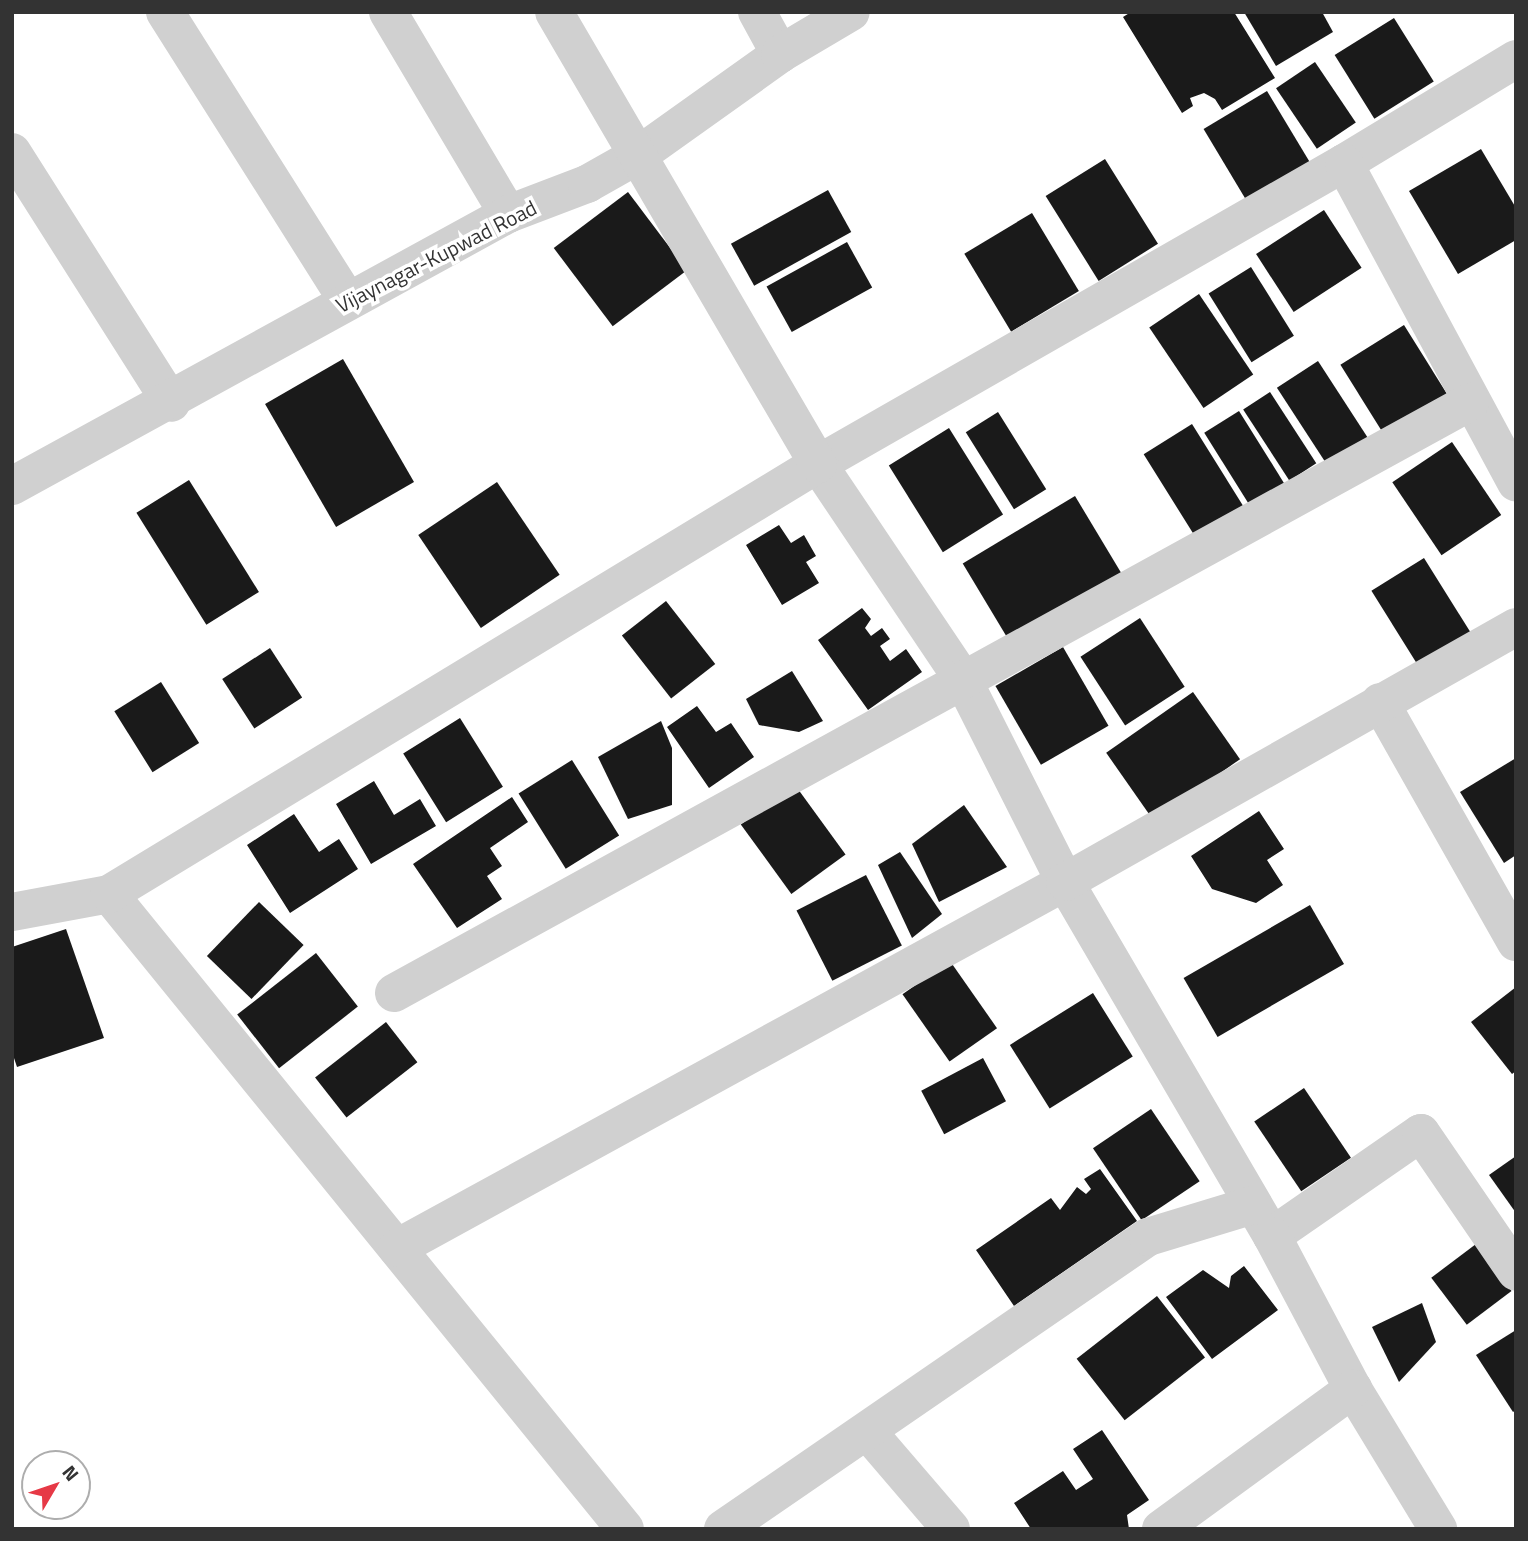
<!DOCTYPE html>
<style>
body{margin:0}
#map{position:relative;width:1528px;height:1541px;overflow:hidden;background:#fff;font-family:"Titillium Web",sans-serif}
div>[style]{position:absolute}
.building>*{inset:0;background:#1a1a1a;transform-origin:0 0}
.minor>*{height:38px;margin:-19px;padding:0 19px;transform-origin:19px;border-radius:19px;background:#d0d0d0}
span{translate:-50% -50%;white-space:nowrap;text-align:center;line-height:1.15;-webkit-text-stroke:7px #fff;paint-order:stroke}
.street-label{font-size:21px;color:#333}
.frame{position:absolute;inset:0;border:14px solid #333;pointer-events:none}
.north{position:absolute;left:21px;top:1450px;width:70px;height:70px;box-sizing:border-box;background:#fff;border:2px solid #adadad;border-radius:50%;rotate:51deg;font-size:19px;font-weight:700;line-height:28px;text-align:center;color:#333}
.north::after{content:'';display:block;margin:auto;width:24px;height:32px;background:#e63946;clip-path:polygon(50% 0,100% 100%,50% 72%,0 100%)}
</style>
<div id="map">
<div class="building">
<i style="clip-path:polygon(1131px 12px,1234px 12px,1275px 78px,1222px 110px,1215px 99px,1204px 93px,1190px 98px,1193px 106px,1182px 113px,1123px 17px)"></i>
<i style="clip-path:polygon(1244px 12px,1322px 12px,1333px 32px,1276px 66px)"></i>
<i style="left:1394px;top:18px;width:75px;height:70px;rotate:58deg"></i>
<i style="left:1315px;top:62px;width:73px;height:47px;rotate:56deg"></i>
<i style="left:1267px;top:91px;width:87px;height:74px;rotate:59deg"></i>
<i style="clip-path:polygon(1481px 149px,1516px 208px,1516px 240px,1458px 274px,1409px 191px)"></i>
<i style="left:1105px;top:159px;width:100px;height:70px;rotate:58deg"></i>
<i style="left:828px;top:190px;width:48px;height:111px;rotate:61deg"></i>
<i style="left:628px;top:192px;width:98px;height:93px;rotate:53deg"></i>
<i style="left:1324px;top:210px;width:69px;height:81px;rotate:57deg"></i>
<i style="left:1032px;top:213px;width:91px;height:79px;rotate:59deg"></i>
<i style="left:847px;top:242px;width:52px;height:92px;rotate:61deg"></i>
<i style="left:1251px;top:267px;width:81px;height:50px;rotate:58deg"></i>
<i style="left:1199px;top:294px;width:97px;height:60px;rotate:56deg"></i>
<i style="left:1404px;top:325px;width:81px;height:75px;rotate:58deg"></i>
<i style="left:343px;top:359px;width:142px;height:90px;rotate:60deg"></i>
<i style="left:1318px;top:361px;width:95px;height:49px;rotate:57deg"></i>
<i style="left:1270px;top:392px;width:85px;height:32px;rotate:57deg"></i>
<i style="left:1239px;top:411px;width:88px;height:41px;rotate:58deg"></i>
<i style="left:998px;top:412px;width:91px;height:38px;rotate:58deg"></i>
<i style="left:1192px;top:424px;width:99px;height:57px;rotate:58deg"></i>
<i style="left:949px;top:428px;width:102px;height:71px;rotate:58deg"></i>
<i style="left:1452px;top:442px;width:88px;height:72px;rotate:56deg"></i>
<i style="left:189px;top:480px;width:132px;height:62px;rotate:58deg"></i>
<i style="left:497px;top:482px;width:112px;height:95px;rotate:56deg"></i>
<i style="left:1075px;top:496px;width:93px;height:131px;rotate:59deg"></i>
<i style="clip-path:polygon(779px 525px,791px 543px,804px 535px,816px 556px,806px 562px,819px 583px,782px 605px,746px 545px)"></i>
<i style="left:1424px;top:558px;width:98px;height:62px;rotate:58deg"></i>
<i style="left:666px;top:601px;width:80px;height:56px;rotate:52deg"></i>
<i style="clip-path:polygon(862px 608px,871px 619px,865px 628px,871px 636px,882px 628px,890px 639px,880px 646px,890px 661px,906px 649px,922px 672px,868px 710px,818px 640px)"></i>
<i style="left:1140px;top:618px;width:82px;height:71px;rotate:57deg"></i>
<i style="left:1063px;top:647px;width:91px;height:78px;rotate:60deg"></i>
<i style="left:270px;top:648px;width:59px;height:57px;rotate:57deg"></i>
<i style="clip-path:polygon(792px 671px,823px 721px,799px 732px,759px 725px,746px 699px)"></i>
<i style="left:161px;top:682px;width:72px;height:55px;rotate:58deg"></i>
<i style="left:1193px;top:692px;width:82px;height:106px;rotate:55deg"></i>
<i style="clip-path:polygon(697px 706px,716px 732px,731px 723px,754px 757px,709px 788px,667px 727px)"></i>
<i style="left:460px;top:718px;width:81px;height:67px;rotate:58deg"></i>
<i style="clip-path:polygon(661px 721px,672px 748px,672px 805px,628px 819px,598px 757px)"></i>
<i style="clip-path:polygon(1516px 758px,1516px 855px,1504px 863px,1460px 792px)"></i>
<i style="left:572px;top:760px;width:89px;height:63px;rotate:58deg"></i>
<i style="clip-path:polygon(374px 781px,394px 815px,420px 799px,436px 826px,371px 864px,336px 804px)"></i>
<i style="left:795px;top:785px;width:86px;height:67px;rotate:54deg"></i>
<i style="clip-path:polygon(512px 797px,528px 822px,490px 848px,502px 866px,487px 876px,502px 899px,457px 928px,413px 864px)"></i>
<i style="clip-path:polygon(964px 805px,1007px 867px,939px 902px,912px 844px)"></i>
<i style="clip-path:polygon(1259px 811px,1284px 849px,1267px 860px,1283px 885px,1256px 903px,1212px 889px,1191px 856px)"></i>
<i style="clip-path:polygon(294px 814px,319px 852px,339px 839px,358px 869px,290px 913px,247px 845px)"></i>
<i style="clip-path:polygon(900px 852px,942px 914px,912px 938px,878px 865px)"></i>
<i style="left:866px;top:875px;width:79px;height:78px;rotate:63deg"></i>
<i style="left:259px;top:902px;width:62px;height:75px;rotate:44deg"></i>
<i style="left:1310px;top:905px;width:68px;height:146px;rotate:60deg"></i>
<i style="clip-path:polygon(66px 929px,104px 1038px,17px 1067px,12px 1052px,12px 947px)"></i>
<i style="left:316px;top:953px;width:68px;height:100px;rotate:52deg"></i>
<i style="left:950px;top:961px;width:82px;height:58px;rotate:55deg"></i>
<i style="clip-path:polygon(1516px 987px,1516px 1071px,1512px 1074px,1471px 1022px)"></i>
<i style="left:1093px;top:993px;width:75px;height:98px;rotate:58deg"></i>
<i style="left:386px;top:1022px;width:51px;height:90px;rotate:52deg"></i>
<i style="left:983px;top:1058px;width:49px;height:70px;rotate:62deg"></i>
<i style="left:1304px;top:1088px;width:84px;height:60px;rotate:56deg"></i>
<i style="left:1151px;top:1109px;width:87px;height:70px;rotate:56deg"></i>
<i style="clip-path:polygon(1516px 1156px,1516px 1213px,1489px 1175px)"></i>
<i style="clip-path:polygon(1100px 1169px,1137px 1221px,1014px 1306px,976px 1250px,1051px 1198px,1060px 1210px,1077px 1187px,1086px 1194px,1091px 1189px,1084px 1179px)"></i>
<i style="left:1476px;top:1244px;width:59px;height:56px;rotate:53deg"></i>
<i style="clip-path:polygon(1244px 1266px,1278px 1310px,1212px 1359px,1166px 1297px,1203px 1270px,1229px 1288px,1231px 1276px)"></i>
<i style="left:1157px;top:1296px;width:78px;height:102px;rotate:52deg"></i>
<i style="clip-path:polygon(1422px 1303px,1436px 1342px,1399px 1382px,1372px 1327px)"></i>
<i style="clip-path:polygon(1516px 1330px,1516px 1410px,1513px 1412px,1476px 1355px)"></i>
<i style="clip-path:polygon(1102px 1430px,1149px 1500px,1127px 1515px,1129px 1529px,1031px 1529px,1014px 1503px,1063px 1471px,1076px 1490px,1093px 1479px,1073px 1449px)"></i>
</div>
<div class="minor">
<i style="left:165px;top:12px;width:341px;rotate:57.7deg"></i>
<i style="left:388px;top:12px;width:235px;rotate:59.3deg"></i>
<i style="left:757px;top:12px;width:48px;rotate:61.3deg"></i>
<i style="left:1516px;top:59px;width:201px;rotate:148.8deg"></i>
<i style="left:1344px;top:163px;width:606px;rotate:150.22deg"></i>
<i style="left:818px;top:464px;width:258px;rotate:56.1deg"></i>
<i style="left:962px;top:678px;width:229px;rotate:63.2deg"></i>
<i style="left:1065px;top:882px;width:410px;rotate:59.7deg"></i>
<i style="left:1272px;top:1236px;width:181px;rotate:-34.7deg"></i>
<i style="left:1421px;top:1133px;width:168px;rotate:55.6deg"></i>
<i style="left:12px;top:152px;width:297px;rotate:57.6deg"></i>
<i style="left:1344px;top:163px;width:363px;rotate:61.7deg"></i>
<i style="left:12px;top:486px;width:566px;rotate:-28.74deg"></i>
<i style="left:508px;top:214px;width:85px;rotate:-20.8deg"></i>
<i style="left:587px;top:184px;width:61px;rotate:-29.5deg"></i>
<i style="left:640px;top:154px;width:172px;rotate:-35.5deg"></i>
<i style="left:780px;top:54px;width:82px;rotate:-30.6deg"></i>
<i style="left:1380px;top:702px;width:276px;rotate:60.5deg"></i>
<i style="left:109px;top:894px;width:818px;rotate:50.9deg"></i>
<i style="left:12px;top:912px;width:99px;rotate:-10.5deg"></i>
<i style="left:109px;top:894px;width:829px;rotate:-31.24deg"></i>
<i style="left:818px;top:464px;width:523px;rotate:-120.29deg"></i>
<i style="left:394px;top:993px;width:1228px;rotate:-28.78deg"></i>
<i style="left:1272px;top:1236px;width:173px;rotate:62.1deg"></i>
<i style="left:1353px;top:1389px;width:164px;rotate:58.7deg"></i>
<i style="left:397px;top:1248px;width:762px;rotate:-28.72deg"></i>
<i style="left:1065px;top:882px;width:518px;rotate:-29.48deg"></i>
<i style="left:867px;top:1431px;width:129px;rotate:49.4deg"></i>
<i style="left:723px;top:1529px;width:516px;rotate:-34.49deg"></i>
<i style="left:1148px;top:1237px;width:110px;rotate:-16.9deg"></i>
<i style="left:1161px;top:1529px;width:238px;rotate:-36.1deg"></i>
</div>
<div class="street-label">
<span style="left:436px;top:256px;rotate:-27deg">Vijaynagar-Kupwad Road</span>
</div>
<div class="frame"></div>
<div class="north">N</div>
</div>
